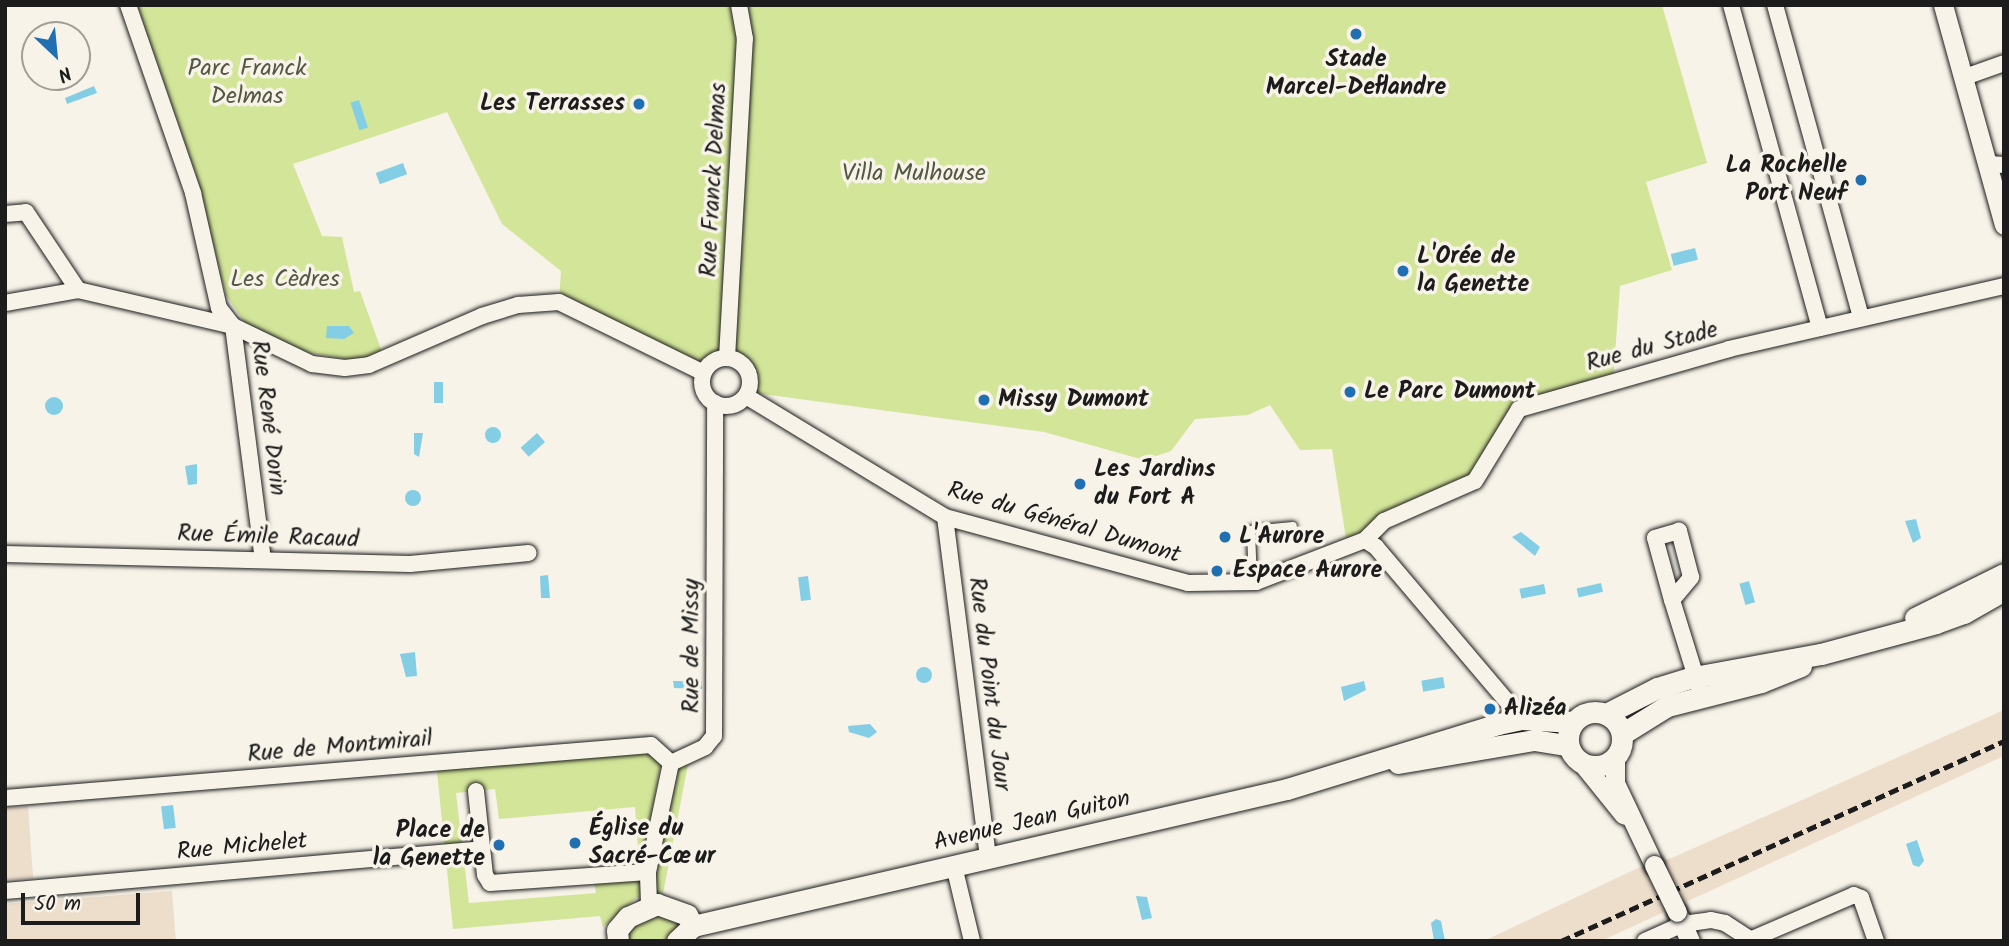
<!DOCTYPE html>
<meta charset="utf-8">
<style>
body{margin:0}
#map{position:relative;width:2009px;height:946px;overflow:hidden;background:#f7f3e8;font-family:Kalam,sans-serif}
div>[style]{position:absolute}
.built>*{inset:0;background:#edddcb}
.green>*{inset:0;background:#d3e599}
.water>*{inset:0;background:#84cee5;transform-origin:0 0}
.round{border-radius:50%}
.roads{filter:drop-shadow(0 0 2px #1c1c1c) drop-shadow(0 0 2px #1c1c1c)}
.service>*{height:8px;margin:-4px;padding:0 4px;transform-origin:4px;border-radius:4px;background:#f7f3e8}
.minor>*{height:16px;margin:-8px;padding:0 8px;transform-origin:8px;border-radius:8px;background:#f7f3e8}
.minor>.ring{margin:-8px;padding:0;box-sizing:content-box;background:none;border:16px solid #f7f3e8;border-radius:50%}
.tertiary>*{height:19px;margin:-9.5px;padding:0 9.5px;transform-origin:9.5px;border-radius:9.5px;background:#f7f3e8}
.secondary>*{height:21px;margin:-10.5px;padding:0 10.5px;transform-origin:10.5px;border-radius:10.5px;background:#f7f3e8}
.secondary>.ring{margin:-10.5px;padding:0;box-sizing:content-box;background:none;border:21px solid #f7f3e8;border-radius:50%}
.rail>*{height:4.5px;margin-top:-2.25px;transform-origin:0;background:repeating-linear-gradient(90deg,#1c1c1c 0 10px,transparent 0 15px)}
.bridges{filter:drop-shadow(0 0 2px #1c1c1c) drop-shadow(0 0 2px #1c1c1c)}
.tertiary-bridge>*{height:19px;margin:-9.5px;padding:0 9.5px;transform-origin:9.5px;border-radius:9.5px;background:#f7f3e8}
.dots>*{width:19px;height:19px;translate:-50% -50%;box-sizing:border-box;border:4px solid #f7f3e8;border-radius:50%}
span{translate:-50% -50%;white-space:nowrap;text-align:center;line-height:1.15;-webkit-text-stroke:7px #f7f3e8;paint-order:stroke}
.poi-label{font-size:24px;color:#1c1c1c;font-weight:700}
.right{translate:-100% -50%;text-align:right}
.left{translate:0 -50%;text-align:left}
.park-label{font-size:24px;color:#535842}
.street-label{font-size:24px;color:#1c1c1c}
.frame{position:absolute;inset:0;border:7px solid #1c1c1c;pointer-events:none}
.north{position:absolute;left:21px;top:21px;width:70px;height:70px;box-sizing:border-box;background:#f7f3e8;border:2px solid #9f9d96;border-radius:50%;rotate:154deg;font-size:19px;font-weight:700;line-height:28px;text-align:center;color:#1c1c1c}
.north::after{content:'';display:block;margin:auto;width:24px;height:32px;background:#1f6fb2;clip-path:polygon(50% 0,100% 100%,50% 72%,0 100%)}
.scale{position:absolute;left:21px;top:893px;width:119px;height:32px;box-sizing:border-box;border:4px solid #1c1c1c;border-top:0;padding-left:9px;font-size:21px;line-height:24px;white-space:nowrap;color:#1c1c1c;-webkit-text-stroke:5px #f7f3e8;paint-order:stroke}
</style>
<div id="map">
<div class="built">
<i style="clip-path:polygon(2004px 710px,2004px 756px,1601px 941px,1484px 941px,1638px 868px,1674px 857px)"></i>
<i style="clip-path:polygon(28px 806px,33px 878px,5px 880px,5px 808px)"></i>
<i style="clip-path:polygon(172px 891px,176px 941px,5px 941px,5px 904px)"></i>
</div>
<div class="green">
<i style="clip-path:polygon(137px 5px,1662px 5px,1707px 163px,1646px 182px,1672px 270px,1620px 286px,1613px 382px,1519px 409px,1475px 481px,1347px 545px,1332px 449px,1300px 450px,1270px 405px,1248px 415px,1195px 419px,1171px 451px,1144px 460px,1044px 432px,748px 392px,748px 372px,737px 361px,720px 359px,708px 367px,559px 302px,561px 271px,502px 224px,447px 112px,293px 164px,322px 236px,342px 237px,354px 292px,360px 291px,383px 355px,364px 362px,292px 350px,244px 322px,226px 295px,195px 171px)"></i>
<i style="clip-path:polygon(651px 745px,660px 766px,643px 863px,639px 864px,635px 807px,499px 819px,495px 789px,456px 793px,469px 903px,596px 893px,593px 877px,648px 872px,671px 763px,690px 754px,663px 894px,636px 898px,603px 927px,600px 916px,453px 929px,436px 762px)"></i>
<i style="clip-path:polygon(638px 909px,687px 915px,677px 941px,618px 941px)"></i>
</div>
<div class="water">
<i style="clip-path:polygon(94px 86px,97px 93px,67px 104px,65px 98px)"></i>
<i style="left:359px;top:100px;width:29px;height:9px;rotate:72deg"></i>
<i style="left:403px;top:163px;width:12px;height:29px;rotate:70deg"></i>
<i style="left:1695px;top:248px;width:12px;height:25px;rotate:76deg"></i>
<i style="clip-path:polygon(327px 326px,349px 326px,354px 333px,344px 339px,326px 338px)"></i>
<i style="left:434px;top:382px;width:9px;height:21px"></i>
<i class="round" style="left:45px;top:397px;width:18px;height:18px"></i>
<i class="round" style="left:485px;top:427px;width:16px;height:16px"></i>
<i style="clip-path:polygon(414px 433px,423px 433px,419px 457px,414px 454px)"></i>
<i style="left:537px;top:433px;width:12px;height:22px;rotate:48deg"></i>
<i style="clip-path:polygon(197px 464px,197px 484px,188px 485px,185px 466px)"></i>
<i class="round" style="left:405px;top:490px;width:16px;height:16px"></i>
<i style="clip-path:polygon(1916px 519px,1921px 538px,1913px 543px,1905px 521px)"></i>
<i style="clip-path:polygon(1521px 532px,1540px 547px,1535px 556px,1512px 537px)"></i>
<i style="clip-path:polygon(548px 575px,550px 598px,541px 598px,540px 576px)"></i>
<i style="left:808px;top:576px;width:24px;height:10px;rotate:83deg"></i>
<i style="left:1749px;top:581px;width:22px;height:10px;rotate:74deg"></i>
<i style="left:1601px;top:583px;width:9px;height:25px;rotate:77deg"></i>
<i style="left:1544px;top:584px;width:10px;height:25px;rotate:79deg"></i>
<i style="clip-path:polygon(415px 652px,417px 676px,406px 677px,400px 654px)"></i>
<i class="round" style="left:916px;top:667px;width:16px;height:16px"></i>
<i style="left:1443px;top:677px;width:11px;height:22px;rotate:80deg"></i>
<i style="clip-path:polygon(673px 681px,702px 681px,702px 689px,674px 688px)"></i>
<i style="clip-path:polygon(1364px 681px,1366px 690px,1344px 701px,1341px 687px)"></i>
<i style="clip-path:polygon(870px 724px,877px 732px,869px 738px,849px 732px,848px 726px)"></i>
<i style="left:281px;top:749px;width:12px;height:23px;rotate:85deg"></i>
<i style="left:173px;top:805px;width:23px;height:12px;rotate:83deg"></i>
<i style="clip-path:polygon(1917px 840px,1924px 861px,1919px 867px,1913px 865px,1906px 844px)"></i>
<i style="clip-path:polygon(1136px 896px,1147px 897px,1152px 918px,1142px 920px)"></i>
<i style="clip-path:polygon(1436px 919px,1441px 921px,1445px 941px,1434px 941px,1431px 923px)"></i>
</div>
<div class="roads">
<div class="service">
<i style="left:1253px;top:583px;width:53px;rotate:-92.2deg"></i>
<i style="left:1251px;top:530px;width:42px;rotate:-5.4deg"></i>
</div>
<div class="minor">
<i style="left:128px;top:5px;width:199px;rotate:70.9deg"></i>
<i style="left:193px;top:193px;width:118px;rotate:77.3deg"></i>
<i style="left:219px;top:308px;width:23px;rotate:52deg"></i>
<i style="left:233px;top:326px;width:235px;rotate:82.7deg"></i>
<i style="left:1731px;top:5px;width:335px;rotate:74.6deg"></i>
<i style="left:1775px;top:5px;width:325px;rotate:74.6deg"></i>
<i style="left:1965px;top:77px;width:41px;rotate:-19.7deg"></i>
<i style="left:1989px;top:164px;width:15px;rotate:4deg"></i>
<i style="left:5px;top:214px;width:21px;rotate:-5deg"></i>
<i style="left:26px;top:212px;width:94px;rotate:56.3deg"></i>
<i style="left:78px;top:290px;width:159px;rotate:13.1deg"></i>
<i style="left:233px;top:326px;width:88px;rotate:25.7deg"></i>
<i style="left:312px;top:364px;width:33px;rotate:7deg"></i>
<i style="left:345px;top:368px;width:24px;rotate:-7deg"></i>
<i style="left:369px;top:365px;width:123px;rotate:-23.4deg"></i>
<i style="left:482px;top:316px;width:38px;rotate:-17deg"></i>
<i style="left:518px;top:305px;width:41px;rotate:-4.2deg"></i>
<i style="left:559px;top:302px;width:161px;rotate:26.1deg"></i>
<i style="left:5px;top:303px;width:74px;rotate:-10.1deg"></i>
<i style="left:727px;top:358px;width:320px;rotate:-86.8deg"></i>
<i style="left:745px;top:39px;width:35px;rotate:-100deg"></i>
<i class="ring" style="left:702px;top:358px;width:32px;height:32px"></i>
<i style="left:746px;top:396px;width:233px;rotate:31.3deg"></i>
<i style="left:945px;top:517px;width:252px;rotate:15.2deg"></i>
<i style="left:1188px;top:583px;width:68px;rotate:-0.8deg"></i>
<i style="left:1256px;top:582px;width:117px;rotate:-21.1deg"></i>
<i style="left:1365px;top:540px;width:13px;rotate:32deg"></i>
<i style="left:1376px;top:547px;width:226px;rotate:49.7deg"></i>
<i style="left:945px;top:517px;width:344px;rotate:82.8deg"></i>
<i style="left:1365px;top:540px;width:27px;rotate:-45deg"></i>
<i style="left:1384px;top:521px;width:99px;rotate:-23.7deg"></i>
<i style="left:1475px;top:481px;width:84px;rotate:-58.6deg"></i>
<i style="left:1519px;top:409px;width:218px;rotate:-15.9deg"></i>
<i style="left:1729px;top:349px;width:282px;rotate:-12.9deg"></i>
<i style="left:5px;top:554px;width:405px;rotate:1.4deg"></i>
<i style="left:410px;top:564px;width:119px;rotate:-5.3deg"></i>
<i style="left:1672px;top:600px;width:30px;rotate:-50deg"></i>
<i style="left:1691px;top:577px;width:48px;rotate:-104.6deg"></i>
<i style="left:1679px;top:531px;width:25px;rotate:164deg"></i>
<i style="left:1655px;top:538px;width:64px;rotate:74.7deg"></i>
<i style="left:1672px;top:600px;width:91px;rotate:72.8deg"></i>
<i style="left:671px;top:763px;width:38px;rotate:-25deg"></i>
<i style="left:705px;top:747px;width:14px;rotate:-51deg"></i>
<i style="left:714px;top:736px;width:333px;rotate:-89.8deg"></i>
<i style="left:476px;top:791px;width:84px;rotate:83.9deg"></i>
<i style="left:485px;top:875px;width:9px;rotate:58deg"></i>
<i style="left:490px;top:883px;width:158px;rotate:-4deg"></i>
<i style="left:5px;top:798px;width:648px;rotate:-4.69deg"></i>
<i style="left:651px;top:745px;width:27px;rotate:42deg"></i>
<i style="left:954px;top:866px;width:77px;rotate:76.5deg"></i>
<i style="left:5px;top:891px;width:479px;rotate:-5deg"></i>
<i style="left:649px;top:904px;width:32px;rotate:-92deg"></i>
<i style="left:648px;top:872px;width:111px;rotate:-78.1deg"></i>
<i style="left:1752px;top:939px;width:111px;rotate:-23.3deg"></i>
<i style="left:1854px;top:895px;width:8px;rotate:23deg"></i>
<i style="left:1861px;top:898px;width:46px;rotate:70.8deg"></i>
<i style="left:1645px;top:941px;width:42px;rotate:-24.1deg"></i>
<i style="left:1683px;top:924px;width:28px;rotate:-8deg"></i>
<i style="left:1711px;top:920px;width:14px;rotate:12deg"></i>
<i style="left:1725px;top:923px;width:33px;rotate:33deg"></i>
</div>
<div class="tertiary">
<i style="left:1943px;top:5px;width:228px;rotate:74.5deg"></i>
<i style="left:1615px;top:758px;width:25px;rotate:90deg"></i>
<i style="left:1615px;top:783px;width:91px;rotate:64.6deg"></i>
<i style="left:1583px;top:764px;width:65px;rotate:51.2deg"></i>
<i style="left:1677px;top:912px;width:32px;rotate:66deg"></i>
</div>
<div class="secondary">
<i style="left:1915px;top:618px;width:99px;rotate:-26.3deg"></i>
<i class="ring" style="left:1568px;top:712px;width:33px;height:33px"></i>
<i style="left:1606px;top:714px;width:57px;rotate:-27deg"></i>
<i style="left:1657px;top:688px;width:39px;rotate:-17deg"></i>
<i style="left:1694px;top:677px;width:129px;rotate:-10.3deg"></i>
<i style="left:1821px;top:654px;width:119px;rotate:-15.1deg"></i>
<i style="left:1936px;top:623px;width:30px;rotate:-20deg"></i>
<i style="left:1964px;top:613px;width:46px;rotate:-29.9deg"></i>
<i style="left:1622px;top:734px;width:53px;rotate:-31.9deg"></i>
<i style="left:1667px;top:706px;width:97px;rotate:-14.3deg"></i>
<i style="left:1761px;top:682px;width:43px;rotate:-21.8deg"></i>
<i style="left:1398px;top:763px;width:138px;rotate:-9.6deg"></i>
<i style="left:1534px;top:740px;width:33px;rotate:9deg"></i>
<i style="left:693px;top:926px;width:610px;rotate:-12.99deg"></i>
<i style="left:1287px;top:789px;width:221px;rotate:-17.1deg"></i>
<i style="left:1498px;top:724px;width:25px;rotate:-12deg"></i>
<i style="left:1522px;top:719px;width:51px;rotate:3.4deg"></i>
<i style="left:618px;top:941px;width:11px;rotate:-95deg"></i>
<i style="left:617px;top:930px;width:17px;rotate:-50deg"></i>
<i style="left:628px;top:917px;width:32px;rotate:-24deg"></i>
<i style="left:657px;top:904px;width:32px;rotate:20deg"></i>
<i style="left:687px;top:915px;width:13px;rotate:61deg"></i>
<i style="left:693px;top:926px;width:22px;rotate:137deg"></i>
</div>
</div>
<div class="rail">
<i style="left:1561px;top:941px;width:486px;rotate:-24.3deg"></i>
</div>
<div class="bridges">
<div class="tertiary-bridge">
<i style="left:1654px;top:865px;width:52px;rotate:63.9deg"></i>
</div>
</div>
<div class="dots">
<i style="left:1356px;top:34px;background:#1f6fb2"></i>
<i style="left:639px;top:104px;background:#1f6fb2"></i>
<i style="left:1861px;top:180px;background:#1f6fb2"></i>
<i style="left:1403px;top:271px;background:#1f6fb2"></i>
<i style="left:1350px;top:392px;background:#1f6fb2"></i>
<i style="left:984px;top:400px;background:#1f6fb2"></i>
<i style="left:1080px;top:484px;background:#1f6fb2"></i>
<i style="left:1225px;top:537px;background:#1f6fb2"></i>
<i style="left:1217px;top:571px;background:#1f6fb2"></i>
<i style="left:1490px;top:709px;background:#1f6fb2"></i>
<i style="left:575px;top:843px;background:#1f6fb2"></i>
<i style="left:499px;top:845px;background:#1f6fb2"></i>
</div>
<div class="poi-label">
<span style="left:1356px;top:74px">Stade<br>Marcel-Deflandre</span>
<span class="right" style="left:625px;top:104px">Les Terrasses</span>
<span class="right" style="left:1847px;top:180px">La Rochelle<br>Port Neuf</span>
<span class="left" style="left:1417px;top:271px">L'Orée de<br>la Genette</span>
<span class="left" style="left:1364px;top:392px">Le Parc Dumont</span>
<span class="left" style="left:998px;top:400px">Missy Dumont</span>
<span class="left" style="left:1094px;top:484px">Les Jardins<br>du Fort A</span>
<span class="left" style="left:1239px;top:537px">L'Aurore</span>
<span class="left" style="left:1233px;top:571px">Espace Aurore</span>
<span class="left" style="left:1504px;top:709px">Alizéa</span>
<span class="left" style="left:589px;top:843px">Église du<br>Sacré-Cœur</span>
<span class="right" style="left:485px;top:845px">Place de<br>la Genette</span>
</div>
<div class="park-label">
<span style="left:247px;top:83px">Parc Franck<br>Delmas</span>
<span style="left:914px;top:174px">Villa Mulhouse</span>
<span style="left:285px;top:280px">Les Cèdres</span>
</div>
<div class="street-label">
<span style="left:714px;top:180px;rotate:-87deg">Rue Franck Delmas</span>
<span style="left:1652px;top:347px;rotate:-15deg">Rue du Stade</span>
<span style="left:268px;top:418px;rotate:83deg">Rue René Dorin</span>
<span style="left:1064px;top:523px;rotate:16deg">Rue du Général Dumont</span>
<span style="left:268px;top:537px;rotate:2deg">Rue Émile Racaud</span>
<span style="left:692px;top:646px;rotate:-90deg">Rue de Missy</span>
<span style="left:989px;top:684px;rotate:83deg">Rue du Point du Jour</span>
<span style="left:340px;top:747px;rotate:-5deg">Rue de Montmirail</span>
<span style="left:1032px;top:821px;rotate:-13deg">Avenue Jean Guiton</span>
<span style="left:242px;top:847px;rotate:-5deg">Rue Michelet</span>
</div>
<div class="frame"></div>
<div class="north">N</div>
<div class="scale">50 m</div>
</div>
